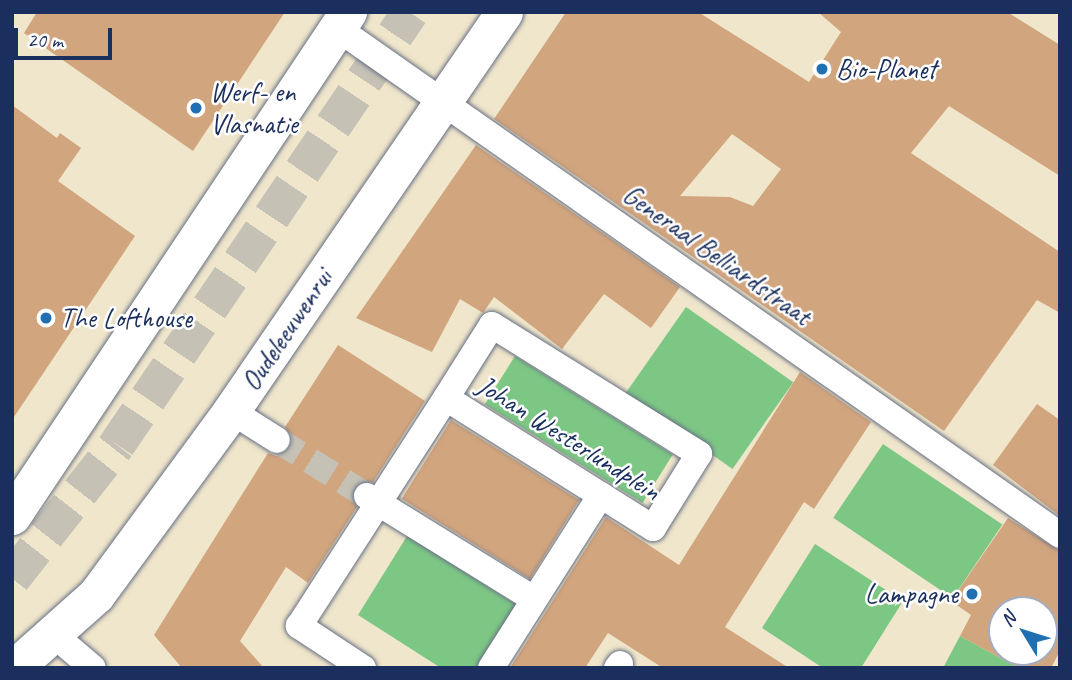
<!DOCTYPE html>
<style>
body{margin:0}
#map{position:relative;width:1072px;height:680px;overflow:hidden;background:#f0e6cb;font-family:Caveat,sans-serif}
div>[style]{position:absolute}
.green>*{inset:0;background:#7dc785;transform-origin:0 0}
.building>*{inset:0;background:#d1a57e;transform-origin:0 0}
.street-tunnel>*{height:26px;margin-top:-13px;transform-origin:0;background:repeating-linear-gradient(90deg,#c5c1b5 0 26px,transparent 0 39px)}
.secondary-tunnel>*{height:37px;margin-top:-18.5px;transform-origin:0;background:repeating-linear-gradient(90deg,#c5c1b5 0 37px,transparent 0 55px)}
.roads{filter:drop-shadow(0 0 2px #666f84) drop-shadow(0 0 2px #666f84)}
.street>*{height:26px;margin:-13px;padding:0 13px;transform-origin:13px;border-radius:13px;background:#fff}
.secondary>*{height:37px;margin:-18.5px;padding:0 18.5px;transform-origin:18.5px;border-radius:18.5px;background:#fff}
.dots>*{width:19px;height:19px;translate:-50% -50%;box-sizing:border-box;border:4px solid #fff;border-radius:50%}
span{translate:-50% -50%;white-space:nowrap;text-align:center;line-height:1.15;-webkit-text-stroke:5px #fff;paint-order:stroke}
.poi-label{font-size:28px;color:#1b2f5e}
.left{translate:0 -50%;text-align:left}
.right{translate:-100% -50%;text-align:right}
.street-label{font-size:28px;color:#1b2f5e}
.frame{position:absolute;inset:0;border:14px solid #1b2f5e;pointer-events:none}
.north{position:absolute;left:988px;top:596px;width:70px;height:70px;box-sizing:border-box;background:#fff;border:2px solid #a4acbf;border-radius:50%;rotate:308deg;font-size:19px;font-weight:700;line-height:28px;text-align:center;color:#1b2f5e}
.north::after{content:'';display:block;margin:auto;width:24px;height:32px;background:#1f6fb2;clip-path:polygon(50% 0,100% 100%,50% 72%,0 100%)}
.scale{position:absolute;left:14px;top:28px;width:98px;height:32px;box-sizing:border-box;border:4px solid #1b2f5e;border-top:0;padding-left:9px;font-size:21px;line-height:24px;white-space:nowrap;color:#1b2f5e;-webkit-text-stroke:5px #fff;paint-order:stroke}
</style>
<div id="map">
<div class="green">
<i style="left:686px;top:307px;width:131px;height:106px;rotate:35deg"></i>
<i style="left:515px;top:356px;width:186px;height:57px;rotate:32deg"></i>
<i style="left:883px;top:444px;width:144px;height:89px;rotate:34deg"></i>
<i style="clip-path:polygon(407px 536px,517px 605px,478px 668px,441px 668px,358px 615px)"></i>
<i style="clip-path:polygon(815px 544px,903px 601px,861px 668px,823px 668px,762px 628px)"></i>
<i style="clip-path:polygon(960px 636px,1019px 668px,943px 668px)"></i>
</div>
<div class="building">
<i style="clip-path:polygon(37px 12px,285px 12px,193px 151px,24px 33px)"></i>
<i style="clip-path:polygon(evenodd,566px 12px,698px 12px,809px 82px,841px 32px,818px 12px,1007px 12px,1060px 45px,1060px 176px,949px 106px,911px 153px,1060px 252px,1060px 313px,1037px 300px,944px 431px,494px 119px,566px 12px,732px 134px,781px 169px,753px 206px,730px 197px,680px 196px,732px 134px)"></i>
<i style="clip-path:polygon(12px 105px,57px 138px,60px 133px,81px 148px,58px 181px,135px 236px,12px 420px)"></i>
<i style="clip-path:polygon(476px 145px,680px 287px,651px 328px,604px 294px,562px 349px,494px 297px,483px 313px,460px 299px,432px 352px,356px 318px)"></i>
<i style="clip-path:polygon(338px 345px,425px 401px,373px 482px,360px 482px,354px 487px,351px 496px,357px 507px,308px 583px,286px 567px,240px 641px,264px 668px,182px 668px,154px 635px,268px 453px,277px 456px,290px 449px,293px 440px,285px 427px)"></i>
<i style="clip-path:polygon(800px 372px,871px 422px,814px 509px,804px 502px,725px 627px,789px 668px,663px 668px,608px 633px,585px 668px,510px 668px,606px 517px,679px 565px)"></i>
<i style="clip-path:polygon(1037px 404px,1060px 420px,1060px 516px,993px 465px)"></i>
<i style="left:451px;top:420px;width:151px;height:93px;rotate:32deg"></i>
<i style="clip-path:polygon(evenodd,1008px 518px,1060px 551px,1060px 651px,1051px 668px,1019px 668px,960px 636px,971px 615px,951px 601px,1008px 518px,1002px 610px,1044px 610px,1044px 652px,1002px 652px,1002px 610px)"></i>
</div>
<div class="street-tunnel">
<i style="left:277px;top:440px;width:106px;rotate:31.9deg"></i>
</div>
<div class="secondary-tunnel">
<i style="left:12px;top:578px;width:170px;rotate:-51.9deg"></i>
<i style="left:117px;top:444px;width:522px;rotate:-55.85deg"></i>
</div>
<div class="roads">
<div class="street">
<i style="left:337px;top:28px;width:883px;rotate:35.04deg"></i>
<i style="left:492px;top:325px;width:244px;rotate:31.9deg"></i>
<i style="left:699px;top:454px;width:87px;rotate:121.9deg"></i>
<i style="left:653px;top:528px;width:244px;rotate:-147.9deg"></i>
<i style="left:446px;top:398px;width:86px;rotate:-57.8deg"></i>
<i style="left:231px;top:411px;width:54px;rotate:32.2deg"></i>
<i style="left:367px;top:496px;width:196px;rotate:31.7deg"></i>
<i style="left:53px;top:634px;width:52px;rotate:40.4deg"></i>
<i style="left:363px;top:668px;width:77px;rotate:-146.7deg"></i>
<i style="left:299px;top:626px;width:271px;rotate:-57.2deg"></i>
<i style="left:491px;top:668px;width:205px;rotate:-57.6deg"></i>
<i style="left:617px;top:668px;width:5px;rotate:-53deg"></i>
</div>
<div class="secondary">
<i style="left:12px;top:516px;width:606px;rotate:-56.31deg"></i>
<i style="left:14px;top:668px;width:110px;rotate:-41.7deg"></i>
<i style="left:96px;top:595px;width:228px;rotate:-53.7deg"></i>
<i style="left:231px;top:411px;width:483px;rotate:-55.6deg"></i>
</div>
</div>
<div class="dots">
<i style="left:822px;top:69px;background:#1f6fb2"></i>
<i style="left:196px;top:108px;background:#1f6fb2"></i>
<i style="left:46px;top:318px;background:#1f6fb2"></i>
<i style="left:972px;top:594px;background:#1f6fb2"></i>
</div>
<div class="poi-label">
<span class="left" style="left:836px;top:69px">Bio-Planet</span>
<span class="left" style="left:210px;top:108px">Werf- en<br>Vlasnatie</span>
<span class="left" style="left:60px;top:318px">The Lofthouse</span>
<span class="right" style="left:958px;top:594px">Lampagne</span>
</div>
<div class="street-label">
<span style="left:717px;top:255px;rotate:35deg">Generaal Belliardstraat</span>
<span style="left:287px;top:330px;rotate:-56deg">Oudeleeuwenrui</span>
<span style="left:569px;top:438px;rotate:32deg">Johan Westerlundplein</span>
</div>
<div class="frame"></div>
<div class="north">N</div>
<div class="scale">20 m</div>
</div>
